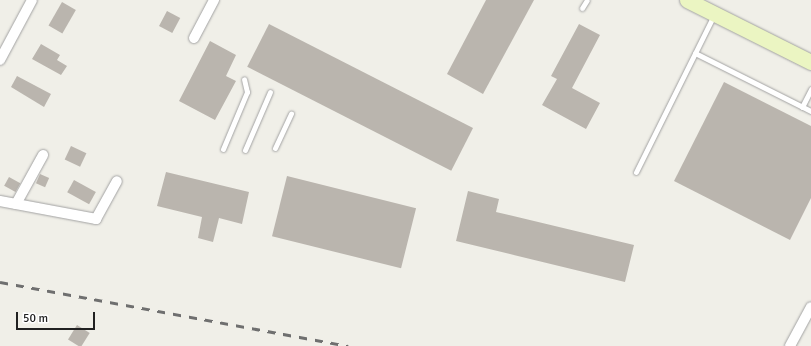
<!DOCTYPE html>
<style>
body{margin:0}
#map{position:relative;width:811px;height:346px;overflow:hidden;background:#f0efe8;font-family:Signika,sans-serif}
div>[style]{position:absolute}
.building>*{inset:0;background:#bab5ae;transform-origin:0 0}
.roads{filter:drop-shadow(0 0 1px #a2a2a2) drop-shadow(0 0 1px #a2a2a2)}
.lane>*{height:5px;margin:-2.5px;padding:0 2.5px;transform-origin:2.5px;border-radius:2.5px;background:#fff}
.street>*{height:10px;margin:-5px;padding:0 5px;transform-origin:5px;border-radius:5px;background:#fff}
.secondary>*{height:15px;margin:-7.5px;padding:0 7.5px;transform-origin:7.5px;border-radius:7.5px;background:#ebf5c2}
.rail>*{height:3px;margin-top:-1.5px;transform-origin:0;background:repeating-linear-gradient(90deg,#6f6f6f 0 8px,transparent 0 16px)}
span{translate:-50% -50%;white-space:nowrap;text-align:center;line-height:1.15;-webkit-text-stroke:3.5px #fff;paint-order:stroke}
.scale{position:absolute;left:16px;top:312px;width:79px;height:18px;box-sizing:border-box;border:2px solid #212121;border-top:0;padding-left:5px;font-size:12px;line-height:14px;white-space:nowrap;color:#212121;-webkit-text-stroke:3px #fff;paint-order:stroke}
</style>
<div id="map">
<div class="building">
<i style="clip-path:polygon(486px 0,534px 0,483px 94px,447px 74px)"></i>
<i style="left:62px;top:2px;width:16px;height:27px;rotate:30deg"></i>
<i style="left:167px;top:11px;width:15px;height:17px;rotate:28deg"></i>
<i style="left:269px;top:24px;width:229px;height:48px;rotate:27deg"></i>
<i style="clip-path:polygon(579px 24px,600px 35px,572px 88px,600px 103px,586px 129px,542px 105px,557px 79px,551px 76px)"></i>
<i style="clip-path:polygon(210px 41px,236px 55px,226px 76px,236px 81px,215px 120px,179px 101px)"></i>
<i style="clip-path:polygon(41px 44px,60px 55px,57px 60px,67px 66px,61px 75px,32px 59px)"></i>
<i style="clip-path:polygon(17px 76px,51px 94px,44px 107px,11px 87px)"></i>
<i style="clip-path:polygon(724px 82px,811px 126px,811px 198px,790px 240px,674px 181px)"></i>
<i style="left:71px;top:146px;width:17px;height:15px;rotate:25deg"></i>
<i style="clip-path:polygon(166px 172px,249px 192px,242px 224px,219px 218px,213px 242px,198px 238px,202px 217px,157px 206px)"></i>
<i style="left:40px;top:174px;width:10px;height:10px;rotate:24deg"></i>
<i style="left:287px;top:176px;width:133px;height:62px;rotate:14deg"></i>
<i style="left:9px;top:177px;width:13px;height:10px;rotate:29deg"></i>
<i style="left:74px;top:180px;width:25px;height:14px;rotate:29deg"></i>
<i style="clip-path:polygon(468px 191px,499px 199px,496px 212px,634px 245px,625px 282px,456px 241px)"></i>
<i style="left:77px;top:325px;width:15px;height:17px;rotate:32deg"></i>
</div>
<div class="roads">
<div class="lane">
<i style="left:582px;top:8px;width:9px;rotate:-58deg"></i>
<i style="left:695px;top:53px;width:130px;rotate:26.6deg"></i>
<i style="left:802px;top:107px;width:20px;rotate:-63deg"></i>
<i style="left:275px;top:148px;width:38px;rotate:-65deg"></i>
<i style="left:223px;top:149px;width:62px;rotate:-67.2deg"></i>
<i style="left:247px;top:92px;width:13px;rotate:-103deg"></i>
<i style="left:245px;top:150px;width:63px;rotate:-66.7deg"></i>
<i style="left:636px;top:172px;width:175px;rotate:-63.6deg"></i>
</div>
<div class="street">
<i style="left:194px;top:38px;width:43px;rotate:-62.2deg"></i>
<i style="left:0;top:60px;width:68px;rotate:-61.9deg"></i>
<i style="left:0;top:201px;width:98px;rotate:10.6deg"></i>
<i style="left:96px;top:219px;width:43px;rotate:-61.1deg"></i>
<i style="left:16px;top:204px;width:56px;rotate:-61.1deg"></i>
<i style="left:790px;top:346px;width:44px;rotate:-61.7deg"></i>
</div>
<div class="secondary">
<i style="left:687px;top:0;width:139px;rotate:26.6deg"></i>
</div>
</div>
<div class="rail">
<i style="left:0;top:282px;width:354px;rotate:10.4deg"></i>
</div>
<div class="scale">50 m</div>
</div>
